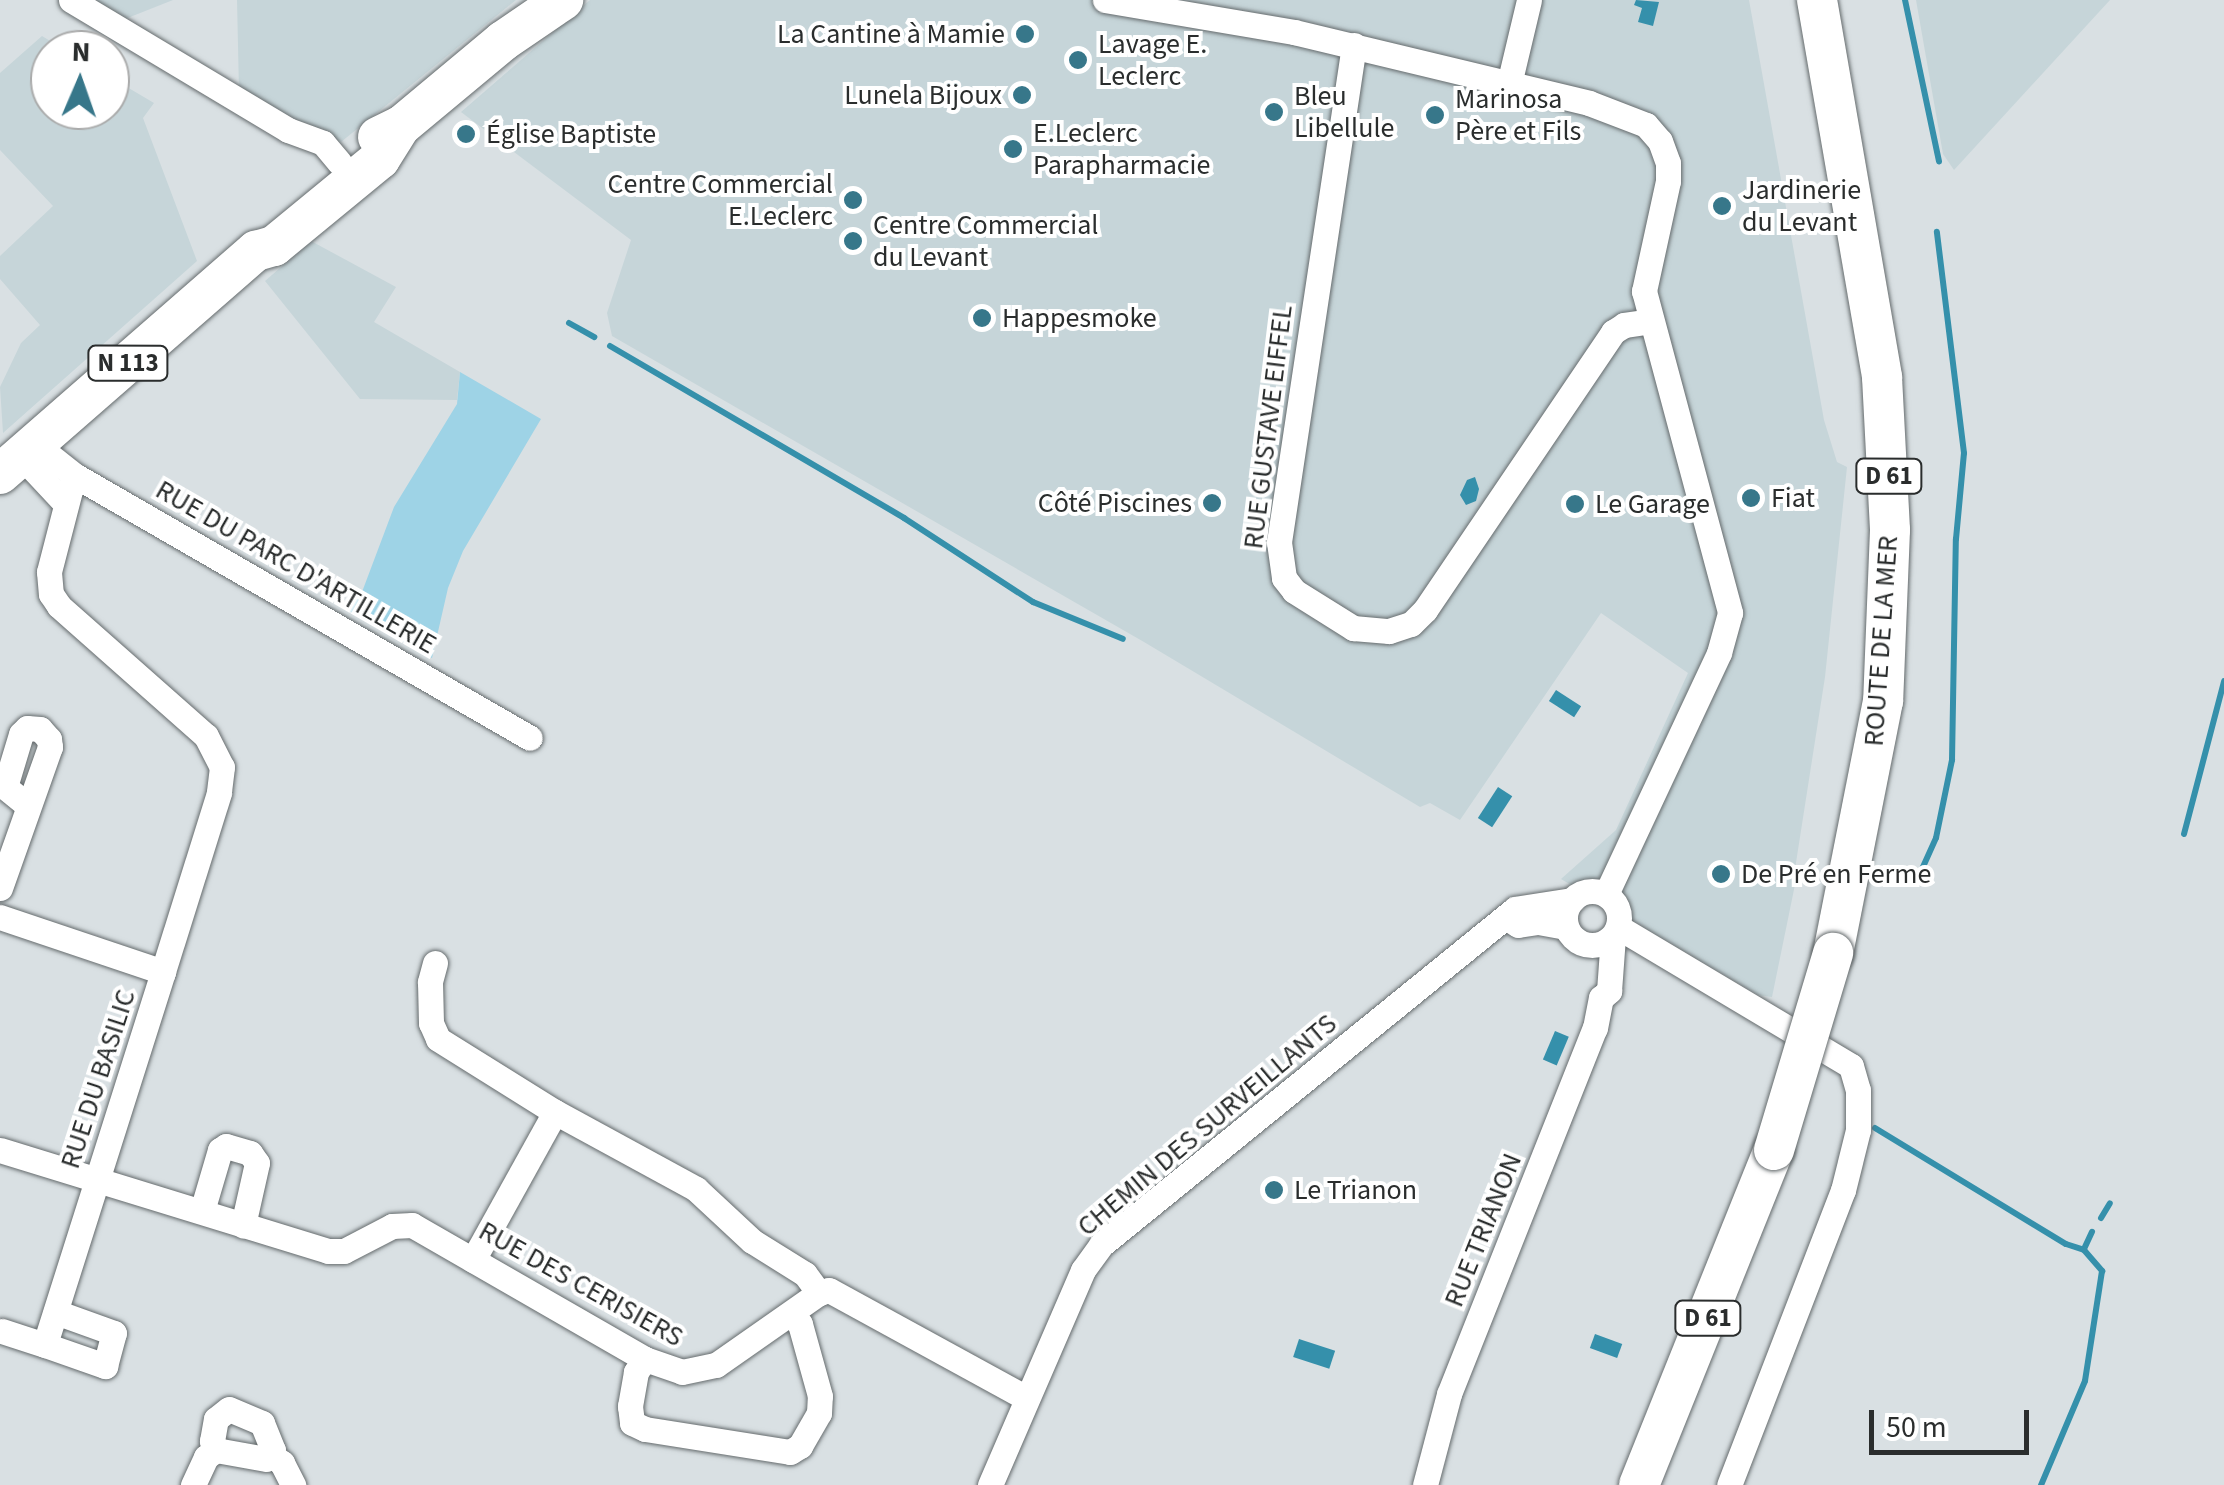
<!DOCTYPE html>
<meta charset="utf-8">
<style>
body{margin:0}
#map{position:relative;width:2224px;height:1485px;overflow:hidden;background:#d9e0e3;font-family:"Source Sans 3",sans-serif}
div>[style]{position:absolute}
.built>*{inset:0;background:#c6d5d9}
.green>*{inset:0;background:#9ed3e6}
.water>*{inset:0;background:#3590ab;transform-origin:0 0}
.stream>*{height:6px;margin:-3px;padding:0 3px;transform-origin:3px;border-radius:3px;background:#3590ab}
.roads{filter:drop-shadow(0 0 2px #656b6d) drop-shadow(0 0 2px #656b6d)}
.minor>*{height:25px;margin:-12.5px;padding:0 12.5px;transform-origin:12.5px;border-radius:12.5px;background:#fff}
.minor>.ring{margin:-12.5px;padding:0;box-sizing:content-box;background:none;border:25px solid #fff;border-radius:50%}
.primary>*{height:40px;margin:-20px;padding:0 20px;transform-origin:20px;border-radius:20px;background:#fff}
.bridges{filter:drop-shadow(0 0 2px #656b6d) drop-shadow(0 0 2px #656b6d)}
.primary-bridge>*{height:40px;margin:-20px;padding:0 20px;transform-origin:20px;border-radius:20px;background:#fff}
.dots>*{width:28px;height:28px;translate:-50% -50%;box-sizing:border-box;border:5px solid #fff;border-radius:50%}
span{translate:-50% -50%;white-space:nowrap;text-align:center;line-height:1.15;-webkit-text-stroke:8px #fff;paint-order:stroke}
.shield-label span{padding:2px 8px;background:#fff;border:2px solid;border-radius:8px;-webkit-text-stroke-width:0}
.shield-label{font-size:25px;color:#2a2d2d;font-weight:700}
.poi-label{font-size:28px;color:#2a2d2d}
.right{translate:-100% -50%;text-align:right}
.left{translate:0 -50%;text-align:left}
.street-label{font-size:28px;color:#2a2d2d}
.north{position:absolute;left:30px;top:30px;width:100px;height:100px;box-sizing:border-box;background:#fff;border:2px solid #aaabab;border-radius:50%;rotate:2deg;font-size:28px;font-weight:700;line-height:40px;text-align:center;color:#2a2d2d}
.north::after{content:'';display:block;margin:auto;width:35px;height:45px;background:#37778a;clip-path:polygon(50% 0,100% 100%,50% 72%,0 100%)}
.scale{position:absolute;left:1869px;top:1410px;width:160px;height:45px;box-sizing:border-box;border:5px solid #2a2d2d;border-top:0;padding-left:12px;font-size:30px;line-height:35px;white-space:nowrap;color:#2a2d2d;-webkit-text-stroke:8px #fff;paint-order:stroke}
</style>
<div id="map">
<div class="built">
<i style="clip-path:polygon(93px 0,173px 0,125px 19px)"></i>
<i style="clip-path:polygon(237px 0,516px 0,341px 142px,239px 92px)"></i>
<i style="clip-path:polygon(590px 0,1749px 0,1824px 420px,1837px 462px,1847px 467px,1825px 677px,1795px 869px,1798px 870px,1772px 997px,1758px 995px,1561px 879px,1616px 830px,1688px 673px,1601px 613px,1460px 820px,1430px 803px,1420px 807px,1144px 642px,612px 336px,607px 313px,631px 240px,461px 112px)"></i>
<i style="clip-path:polygon(1916px 0,2110px 0,1954px 170px,1943px 154px)"></i>
<i style="clip-path:polygon(42px 36px,65px 50px,50px 50px,50px 110px,110px 110px,110px 77px,154px 103px,143px 118px,197px 261px,3px 433px,0 387px,21px 343px,40px 325px,0 279px,0 256px,53px 206px,0 150px,0 73px)"></i>
<i style="clip-path:polygon(311px 241px,396px 287px,374px 322px,460px 372px,457px 400px,360px 399px,265px 281px)"></i>
</div>
<div class="green">
<i style="clip-path:polygon(460px 372px,541px 419px,463px 551px,448px 588px,432px 658px,340px 606px,362px 592px,394px 507px,457px 404px)"></i>
</div>
<div class="water">
<i style="clip-path:polygon(1636px 0,1659px 2px,1653px 26px,1638px 22px,1642px 8px,1634px 5px)"></i>
<i style="clip-path:polygon(1475px 477px,1479px 489px,1476px 501px,1466px 505px,1460px 495px,1467px 480px)"></i>
<i style="left:1556px;top:690px;width:30px;height:13px;rotate:33deg"></i>
<i style="left:1498px;top:787px;width:17px;height:37px;rotate:33deg"></i>
<i style="left:1555px;top:1031px;width:15px;height:31px;rotate:23deg"></i>
<i style="left:1595px;top:1334px;width:29px;height:15px;rotate:20deg"></i>
<i style="left:1299px;top:1339px;width:38px;height:19px;rotate:18deg"></i>
</div>
<div class="stream">
<i style="left:1905px;top:0;width:165px;rotate:78.1deg"></i>
<i style="left:569px;top:323px;width:29px;rotate:29deg"></i>
<i style="left:610px;top:346px;width:341px;rotate:30.3deg"></i>
<i style="left:904px;top:518px;width:154px;rotate:33.1deg"></i>
<i style="left:1033px;top:602px;width:97px;rotate:22.3deg"></i>
<i style="left:2184px;top:834px;width:158px;rotate:-75.3deg"></i>
<i style="left:1918px;top:878px;width:44px;rotate:-65.8deg"></i>
<i style="left:1936px;top:838px;width:80px;rotate:-78.4deg"></i>
<i style="left:1952px;top:760px;width:221px;rotate:-89deg"></i>
<i style="left:1956px;top:539px;width:86px;rotate:-84.7deg"></i>
<i style="left:1964px;top:453px;width:223px;rotate:-97deg"></i>
<i style="left:1875px;top:1128px;width:223px;rotate:31.3deg"></i>
<i style="left:2066px;top:1244px;width:19px;rotate:18deg"></i>
<i style="left:2084px;top:1250px;width:28px;rotate:49deg"></i>
<i style="left:2102px;top:1271px;width:111px;rotate:98.8deg"></i>
<i style="left:2085px;top:1381px;width:113px;rotate:112.9deg"></i>
<i style="left:2101px;top:1218px;width:17px;rotate:-59deg"></i>
<i style="left:2084px;top:1249px;width:19px;rotate:-65deg"></i>
</div>
<div class="roads">
<div class="minor">
<i style="left:71px;top:0;width:253px;rotate:30.9deg"></i>
<i style="left:288px;top:130px;width:37px;rotate:20deg"></i>
<i style="left:323px;top:143px;width:25px;rotate:50deg"></i>
<i style="left:1105px;top:0;width:192px;rotate:9.6deg"></i>
<i style="left:1294px;top:32px;width:303px;rotate:13.5deg"></i>
<i style="left:1589px;top:103px;width:61px;rotate:21.1deg"></i>
<i style="left:1646px;top:125px;width:21px;rotate:49deg"></i>
<i style="left:1660px;top:141px;width:23px;rotate:70deg"></i>
<i style="left:1668px;top:163px;width:18px;rotate:90deg"></i>
<i style="left:1668px;top:181px;width:113px;rotate:102.3deg"></i>
<i style="left:1644px;top:291px;width:333px;rotate:75deg"></i>
<i style="left:1730px;top:613px;width:41px;rotate:105.4deg"></i>
<i style="left:1719px;top:653px;width:266px;rotate:115.1deg"></i>
<i style="left:1354px;top:45px;width:503px;rotate:98.58deg"></i>
<i style="left:1279px;top:542px;width:36px;rotate:82deg"></i>
<i style="left:1284px;top:578px;width:16px;rotate:52deg"></i>
<i style="left:1294px;top:591px;width:70px;rotate:32.1deg"></i>
<i style="left:1353px;top:628px;width:36px;rotate:5deg"></i>
<i style="left:1389px;top:631px;width:23px;rotate:-18deg"></i>
<i style="left:1411px;top:624px;width:20px;rotate:-45deg"></i>
<i style="left:1425px;top:610px;width:336px;rotate:-55.9deg"></i>
<i style="left:1613px;top:332px;width:13px;rotate:-32deg"></i>
<i style="left:1624px;top:325px;width:27px;rotate:-8deg"></i>
<i style="left:1509px;top:84px;width:86px;rotate:-76.6deg"></i>
<i style="left:35px;top:444px;width:50px;rotate:38.5deg"></i>
<i style="left:74px;top:475px;width:526px;rotate:29.97deg"></i>
<i style="left:21px;top:456px;width:62px;rotate:47deg"></i>
<i style="left:74px;top:475px;width:100px;rotate:104.5deg"></i>
<i style="left:49px;top:572px;width:22px;rotate:85deg"></i>
<i style="left:51px;top:594px;width:14px;rotate:56deg"></i>
<i style="left:59px;top:606px;width:196px;rotate:41.5deg"></i>
<i style="left:206px;top:736px;width:35px;rotate:63deg"></i>
<i style="left:222px;top:767px;width:26px;rotate:97deg"></i>
<i style="left:219px;top:793px;width:188px;rotate:107.4deg"></i>
<i style="left:0;top:888px;width:150px;rotate:-70.5deg"></i>
<i style="left:50px;top:747px;width:8px;rotate:-97deg"></i>
<i style="left:49px;top:739px;width:13px;rotate:-132deg"></i>
<i style="left:40px;top:729px;width:13px;rotate:-176deg"></i>
<i style="left:27px;top:728px;width:8px;rotate:135deg"></i>
<i style="left:21px;top:734px;width:55px;rotate:106.8deg"></i>
<i style="left:5px;top:787px;width:27px;rotate:39deg"></i>
<i class="ring" style="left:1565px;top:891px;width:29px;height:29px"></i>
<i style="left:0;top:917px;width:172px;rotate:18.6deg"></i>
<i style="left:163px;top:972px;width:391px;rotate:107.6deg"></i>
<i style="left:45px;top:1345px;width:64px;rotate:19.3deg"></i>
<i style="left:105px;top:1366px;width:34px;rotate:-75deg"></i>
<i style="left:114px;top:1333px;width:62px;rotate:-160.1deg"></i>
<i style="left:1507px;top:918px;width:13px;rotate:32deg"></i>
<i style="left:1518px;top:925px;width:20px;rotate:-9deg"></i>
<i style="left:1538px;top:922px;width:28px;rotate:10deg"></i>
<i style="left:1618px;top:927px;width:271px;rotate:30.8deg"></i>
<i style="left:1851px;top:1066px;width:25px;rotate:74deg"></i>
<i style="left:1858px;top:1090px;width:40px;rotate:90deg"></i>
<i style="left:1858px;top:1130px;width:62px;rotate:104deg"></i>
<i style="left:1843px;top:1190px;width:316px;rotate:111.1deg"></i>
<i style="left:435px;top:963px;width:20px;rotate:105deg"></i>
<i style="left:430px;top:982px;width:41px;rotate:88.6deg"></i>
<i style="left:431px;top:1023px;width:17px;rotate:66deg"></i>
<i style="left:438px;top:1039px;width:138px;rotate:32deg"></i>
<i style="left:555px;top:1112px;width:161px;rotate:28.6deg"></i>
<i style="left:696px;top:1189px;width:76px;rotate:42.9deg"></i>
<i style="left:752px;top:1241px;width:62px;rotate:31.9deg"></i>
<i style="left:805px;top:1274px;width:24px;rotate:54deg"></i>
<i style="left:0;top:1150px;width:343px;rotate:17.1deg"></i>
<i style="left:328px;top:1251px;width:16px"></i>
<i style="left:344px;top:1251px;width:54px;rotate:-27.5deg"></i>
<i style="left:392px;top:1226px;width:20px;rotate:-3deg"></i>
<i style="left:412px;top:1225px;width:269px;rotate:29.9deg"></i>
<i style="left:645px;top:1359px;width:39px;rotate:19deg"></i>
<i style="left:682px;top:1372px;width:35px;rotate:-12deg"></i>
<i style="left:716px;top:1365px;width:126px;rotate:-35deg"></i>
<i style="left:819px;top:1293px;width:10px;rotate:-17deg"></i>
<i style="left:829px;top:1290px;width:225px;rotate:28.7deg"></i>
<i style="left:202px;top:1211px;width:64px;rotate:-73.6deg"></i>
<i style="left:220px;top:1150px;width:7px;rotate:-34deg"></i>
<i style="left:226px;top:1146px;width:25px;rotate:16deg"></i>
<i style="left:250px;top:1153px;width:12px;rotate:55deg"></i>
<i style="left:257px;top:1163px;width:64px;rotate:102.7deg"></i>
<i style="left:473px;top:1260px;width:169px;rotate:-61deg"></i>
<i style="left:2px;top:1331px;width:45px;rotate:18deg"></i>
<i style="left:645px;top:1359px;width:16px;rotate:125deg"></i>
<i style="left:636px;top:1372px;width:35px;rotate:100deg"></i>
<i style="left:630px;top:1406px;width:17px;rotate:83deg"></i>
<i style="left:632px;top:1423px;width:14px;rotate:25deg"></i>
<i style="left:645px;top:1429px;width:147px;rotate:9deg"></i>
<i style="left:790px;top:1452px;width:12px;rotate:-31deg"></i>
<i style="left:800px;top:1446px;width:38px;rotate:-60deg"></i>
<i style="left:819px;top:1413px;width:17px;rotate:-87deg"></i>
<i style="left:820px;top:1396px;width:75px;rotate:-105.5deg"></i>
<i style="left:800px;top:1324px;width:12px;rotate:-132deg"></i>
<i style="left:229px;top:1409px;width:36px;rotate:23deg"></i>
<i style="left:262px;top:1423px;width:29px;rotate:68deg"></i>
<i style="left:273px;top:1450px;width:11px;rotate:128deg"></i>
<i style="left:266px;top:1459px;width:51px;rotate:-169.8deg"></i>
<i style="left:216px;top:1450px;width:10px;rotate:-114deg"></i>
<i style="left:212px;top:1441px;width:22px;rotate:-80deg"></i>
<i style="left:216px;top:1419px;width:16px;rotate:-38deg"></i>
<i style="left:271px;top:1455px;width:14px;rotate:36deg"></i>
<i style="left:282px;top:1463px;width:25px;rotate:63deg"></i>
<i style="left:193px;top:1485px;width:31px;rotate:-65deg"></i>
<i style="left:206px;top:1457px;width:12px;rotate:-35deg"></i>
<i style="left:990px;top:1485px;width:234px;rotate:-66.6deg"></i>
<i style="left:1083px;top:1270px;width:31px;rotate:-54deg"></i>
<i style="left:1101px;top:1245px;width:533px;rotate:-39.06deg"></i>
<i style="left:1515px;top:909px;width:58px;rotate:-9deg"></i>
<i style="left:1425px;top:1485px;width:94px;rotate:-75.2deg"></i>
<i style="left:1449px;top:1394px;width:394px;rotate:-68.3deg"></i>
<i style="left:1595px;top:1028px;width:31px;rotate:-79deg"></i>
<i style="left:1601px;top:998px;width:11px;rotate:-41deg"></i>
<i style="left:1609px;top:991px;width:55px;rotate:-85.8deg"></i>
</div>
<div class="primary">
<i style="left:1817px;top:0;width:383px;rotate:80.2deg"></i>
<i style="left:1882px;top:377px;width:153px;rotate:87deg"></i>
<i style="left:1890px;top:530px;width:171px;rotate:92.3deg"></i>
<i style="left:1883px;top:701px;width:257px;rotate:101.2deg"></i>
<i style="left:378px;top:137px;width:25px;rotate:-26deg"></i>
<i style="left:401px;top:126px;width:133px;rotate:-39.8deg"></i>
<i style="left:503px;top:41px;width:73px;rotate:-34.3deg"></i>
<i style="left:0;top:474px;width:340px;rotate:-41.1deg"></i>
<i style="left:256px;top:251px;width:19px;rotate:-16deg"></i>
<i style="left:274px;top:246px;width:137px;rotate:-39.4deg"></i>
<i style="left:380px;top:159px;width:39px;rotate:-58deg"></i>
<i style="left:1639px;top:1485px;width:361px;rotate:-68.1deg"></i>
</div>
</div>
<div class="bridges">
<div class="primary-bridge">
<i style="left:1774px;top:1150px;width:206px;rotate:-73.3deg"></i>
</div>
</div>
<div class="dots">
<i style="left:1025px;top:34px;background:#37778a"></i>
<i style="left:1078px;top:60px;background:#37778a"></i>
<i style="left:1022px;top:95px;background:#37778a"></i>
<i style="left:1274px;top:112px;background:#37778a"></i>
<i style="left:1435px;top:115px;background:#37778a"></i>
<i style="left:466px;top:134px;background:#37778a"></i>
<i style="left:1013px;top:149px;background:#37778a"></i>
<i style="left:853px;top:200px;background:#37778a"></i>
<i style="left:1722px;top:206px;background:#37778a"></i>
<i style="left:853px;top:241px;background:#37778a"></i>
<i style="left:982px;top:318px;background:#37778a"></i>
<i style="left:1751px;top:498px;background:#37778a"></i>
<i style="left:1212px;top:503px;background:#37778a"></i>
<i style="left:1575px;top:504px;background:#37778a"></i>
<i style="left:1721px;top:874px;background:#37778a"></i>
<i style="left:1274px;top:1190px;background:#37778a"></i>
</div>
<div class="shield-label">
<span style="left:128px;top:363px">N 113</span>
<span style="left:1889px;top:476px">D 61</span>
<span style="left:1708px;top:1318px">D 61</span>
</div>
<div class="poi-label">
<span class="right" style="left:1005px;top:34px">La Cantine à Mamie</span>
<span class="left" style="left:1098px;top:60px">Lavage E.<br>Leclerc</span>
<span class="right" style="left:1002px;top:95px">Lunela Bijoux</span>
<span class="left" style="left:1294px;top:112px">Bleu<br>Libellule</span>
<span class="left" style="left:1455px;top:115px">Marinosa<br>Père et Fils</span>
<span class="left" style="left:1033px;top:149px">E.Leclerc<br>Parapharmacie</span>
<span class="left" style="left:486px;top:134px">Église Baptiste</span>
<span class="right" style="left:833px;top:200px">Centre Commercial<br>E.Leclerc</span>
<span class="left" style="left:1742px;top:206px">Jardinerie<br>du Levant</span>
<span class="left" style="left:873px;top:241px">Centre Commercial<br>du Levant</span>
<span class="left" style="left:1002px;top:318px">Happesmoke</span>
<span class="left" style="left:1771px;top:498px">Fiat</span>
<span class="right" style="left:1192px;top:503px">Côté Piscines</span>
<span class="left" style="left:1595px;top:504px">Le Garage</span>
<span class="left" style="left:1741px;top:874px">De Pré en Ferme</span>
<span class="left" style="left:1294px;top:1190px">Le Trianon</span>
</div>
<div class="street-label">
<span style="left:1268px;top:427px;rotate:-83deg">RUE GUSTAVE EIFFEL</span>
<span style="left:296px;top:567px;rotate:30deg">RUE DU PARC D'ARTILLERIE</span>
<span style="left:1881px;top:641px;rotate:-86deg">ROUTE DE LA MER</span>
<span style="left:98px;top:1079px;rotate:-72deg">RUE DU BASILIC</span>
<span style="left:1207px;top:1125px;rotate:-40deg">CHEMIN DES SURVEILLANTS</span>
<span style="left:1483px;top:1230px;rotate:-68deg">RUE TRIANON</span>
<span style="left:581px;top:1284px;rotate:29deg">RUE DES CERISIERS</span>
</div>
<div class="north">N</div>
<div class="scale">50 m</div>
</div>
